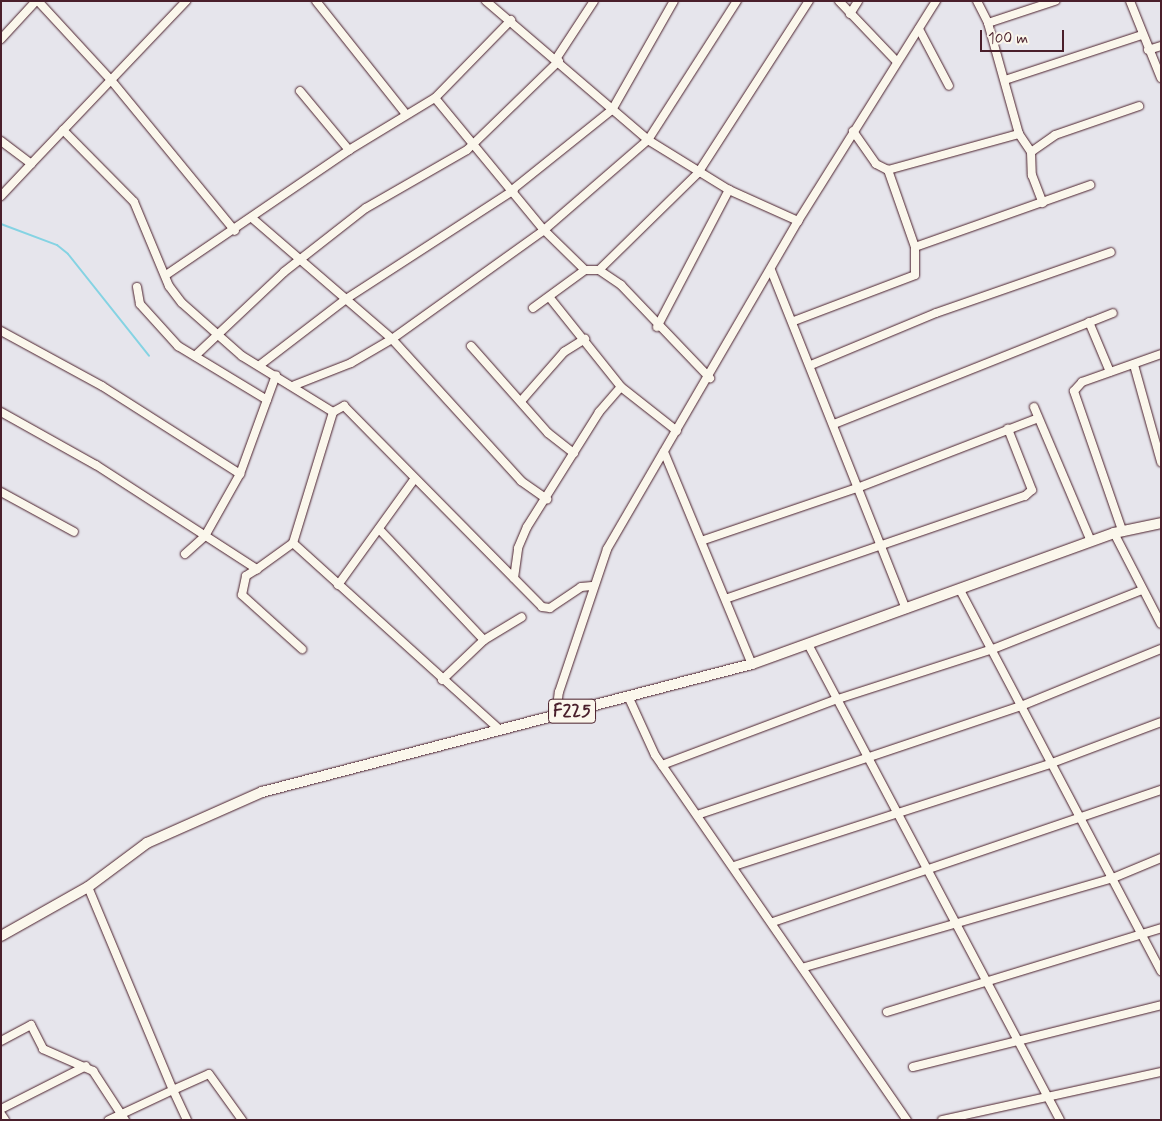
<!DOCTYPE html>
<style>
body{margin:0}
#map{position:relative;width:1162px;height:1121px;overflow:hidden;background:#e6e5ec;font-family:Mynerve,sans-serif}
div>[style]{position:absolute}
.stream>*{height:2px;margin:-1px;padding:0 1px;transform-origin:1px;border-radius:1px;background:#85d3e3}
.roads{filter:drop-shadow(0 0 1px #4a1f2b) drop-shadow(0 0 1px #4a1f2b)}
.minor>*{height:8px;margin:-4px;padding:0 4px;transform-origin:4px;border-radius:4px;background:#fbf7ec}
.major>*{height:10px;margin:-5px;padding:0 5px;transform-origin:5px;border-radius:5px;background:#fbf7ec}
span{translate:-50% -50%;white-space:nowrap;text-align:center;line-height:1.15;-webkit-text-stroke:4px #fbf7ec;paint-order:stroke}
.shield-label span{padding:1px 4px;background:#fbf7ec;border:1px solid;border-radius:4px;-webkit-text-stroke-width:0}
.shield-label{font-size:18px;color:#4a1f2b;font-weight:700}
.frame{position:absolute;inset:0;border:2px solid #4a1f2b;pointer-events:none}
.scale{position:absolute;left:980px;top:30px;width:84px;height:22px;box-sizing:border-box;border:2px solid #4a1f2b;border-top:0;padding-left:6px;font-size:15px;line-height:18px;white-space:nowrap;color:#4a1f2b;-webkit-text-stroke:4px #fbf7ec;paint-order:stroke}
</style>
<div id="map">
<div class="stream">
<i style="left:1px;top:224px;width:60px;rotate:20.6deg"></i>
<i style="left:57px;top:245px;width:14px;rotate:39deg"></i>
<i style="left:68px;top:254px;width:130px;rotate:51.5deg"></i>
</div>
<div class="roads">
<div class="minor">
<i style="left:38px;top:1px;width:108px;rotate:47.3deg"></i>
<i style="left:111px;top:80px;width:195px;rotate:50.6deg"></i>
<i style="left:316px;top:1px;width:144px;rotate:51.5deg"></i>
<i style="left:486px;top:1px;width:213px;rotate:40.6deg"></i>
<i style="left:648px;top:140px;width:95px;rotate:31.7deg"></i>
<i style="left:729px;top:190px;width:76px;rotate:24.2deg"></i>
<i style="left:839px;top:1px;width:84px;rotate:46.4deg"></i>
<i style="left:977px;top:1px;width:25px;rotate:63deg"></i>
<i style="left:988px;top:23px;width:115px;rotate:74.4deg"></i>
<i style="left:1019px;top:134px;width:22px;rotate:56deg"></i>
<i style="left:1031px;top:152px;width:23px;rotate:88deg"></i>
<i style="left:1032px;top:175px;width:30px;rotate:69deg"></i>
<i style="left:1130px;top:1px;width:83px;rotate:68.1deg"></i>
<i style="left:850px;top:14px;width:15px;rotate:-58deg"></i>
<i style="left:988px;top:23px;width:71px;rotate:-18.2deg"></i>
<i style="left:919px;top:29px;width:64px;rotate:62.2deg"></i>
<i style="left:1px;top:39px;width:52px;rotate:-47.4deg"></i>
<i style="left:1148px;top:50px;width:14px;rotate:-17deg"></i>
<i style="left:556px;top:59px;width:69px;rotate:-56.8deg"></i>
<i style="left:1005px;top:80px;width:144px;rotate:-18.2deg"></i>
<i style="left:300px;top:91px;width:77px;rotate:50.3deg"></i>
<i style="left:435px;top:98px;width:171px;rotate:50.5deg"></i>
<i style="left:544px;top:230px;width:57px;rotate:44.3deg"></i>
<i style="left:585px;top:270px;width:14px"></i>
<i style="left:599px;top:270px;width:27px;rotate:34deg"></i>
<i style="left:621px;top:285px;width:129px;rotate:46.3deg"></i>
<i style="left:63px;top:130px;width:101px;rotate:45.4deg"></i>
<i style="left:134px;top:202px;width:91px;rotate:67.4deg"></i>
<i style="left:169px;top:286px;width:21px;rotate:53deg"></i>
<i style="left:182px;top:303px;width:80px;rotate:41.5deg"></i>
<i style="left:242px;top:356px;width:107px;rotate:31.6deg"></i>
<i style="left:853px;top:131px;width:40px;rotate:55.1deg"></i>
<i style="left:876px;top:164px;width:13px;rotate:27deg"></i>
<i style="left:888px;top:170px;width:136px;rotate:-15.4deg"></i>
<i style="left:1px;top:141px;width:38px;rotate:37deg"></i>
<i style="left:31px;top:164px;width:225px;rotate:-46.4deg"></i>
<i style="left:1031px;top:152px;width:29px;rotate:-35deg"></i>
<i style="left:1055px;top:135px;width:89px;rotate:-19deg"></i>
<i style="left:512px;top:190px;width:128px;rotate:-38.7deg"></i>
<i style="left:612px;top:110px;width:125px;rotate:-60.4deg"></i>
<i style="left:1px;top:196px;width:44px;rotate:-46.8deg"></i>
<i style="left:252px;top:218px;width:185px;rotate:40.8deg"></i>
<i style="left:392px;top:339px;width:192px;rotate:47.7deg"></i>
<i style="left:521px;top:481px;width:32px;rotate:35deg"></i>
<i style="left:915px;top:247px;width:186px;rotate:-19.5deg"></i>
<i style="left:599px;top:270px;width:139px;rotate:-44.4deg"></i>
<i style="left:698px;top:173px;width:205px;rotate:-57.2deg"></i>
<i style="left:771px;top:270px;width:365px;rotate:68.3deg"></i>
<i style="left:166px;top:275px;width:222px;rotate:-34.3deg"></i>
<i style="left:349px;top:150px;width:100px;rotate:-31.2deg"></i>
<i style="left:435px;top:98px;width:109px;rotate:-45.7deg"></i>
<i style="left:137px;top:287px;width:17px;rotate:80deg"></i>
<i style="left:140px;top:304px;width:57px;rotate:47.9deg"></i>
<i style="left:178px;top:346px;width:104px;rotate:31.2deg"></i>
<i style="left:550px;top:298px;width:114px;rotate:51.4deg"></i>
<i style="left:621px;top:387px;width:71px;rotate:38.2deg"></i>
<i style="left:533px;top:308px;width:64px;rotate:-36.2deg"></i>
<i style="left:794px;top:321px;width:129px;rotate:-20.8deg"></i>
<i style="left:915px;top:275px;width:28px;rotate:-90deg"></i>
<i style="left:915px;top:247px;width:82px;rotate:-109.3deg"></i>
<i style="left:1089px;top:322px;width:54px;rotate:67.2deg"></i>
<i style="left:657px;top:327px;width:155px;rotate:-62.3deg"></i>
<i style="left:1px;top:331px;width:115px;rotate:28.6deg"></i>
<i style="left:102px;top:386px;width:164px;rotate:32.5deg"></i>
<i style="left:471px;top:346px;width:116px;rotate:48.5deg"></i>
<i style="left:548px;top:433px;width:33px;rotate:38deg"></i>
<i style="left:195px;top:356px;width:122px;rotate:-43.3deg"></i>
<i style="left:284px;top:272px;width:104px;rotate:-38deg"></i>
<i style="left:366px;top:208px;width:116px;rotate:-29.9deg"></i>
<i style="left:467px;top:150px;width:128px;rotate:-44.1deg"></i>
<i style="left:260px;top:365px;width:108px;rotate:-37.5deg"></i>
<i style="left:346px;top:299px;width:200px;rotate:-33deg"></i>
<i style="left:811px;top:365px;width:135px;rotate:-22.6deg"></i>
<i style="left:936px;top:313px;width:185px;rotate:-19.2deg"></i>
<i style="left:1134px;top:365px;width:101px;rotate:74.4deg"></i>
<i style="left:295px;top:385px;width:60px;rotate:-21.4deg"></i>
<i style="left:351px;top:363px;width:48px;rotate:-30.3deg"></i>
<i style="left:392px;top:339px;width:187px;rotate:-35.6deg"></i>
<i style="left:544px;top:230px;width:138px;rotate:-40.9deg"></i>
<i style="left:648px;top:140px;width:165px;rotate:-57.4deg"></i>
<i style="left:522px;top:400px;width:64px;rotate:-48.8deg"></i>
<i style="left:564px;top:352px;width:25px;rotate:-32deg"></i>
<i style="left:1034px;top:407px;width:146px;rotate:67deg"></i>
<i style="left:1px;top:412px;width:109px;rotate:29.2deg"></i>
<i style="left:96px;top:465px;width:192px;rotate:32.9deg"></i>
<i style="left:257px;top:569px;width:44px;rotate:-35.8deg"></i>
<i style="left:293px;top:543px;width:137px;rotate:-73deg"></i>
<i style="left:333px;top:412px;width:13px;rotate:-29deg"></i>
<i style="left:344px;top:406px;width:282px;rotate:45.4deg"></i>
<i style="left:542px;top:607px;width:8px;rotate:7deg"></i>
<i style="left:550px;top:608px;width:37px;rotate:-34deg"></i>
<i style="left:581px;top:587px;width:11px;rotate:-5deg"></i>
<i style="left:834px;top:424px;width:300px;rotate:-21.7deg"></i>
<i style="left:664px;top:452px;width:230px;rotate:67.5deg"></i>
<i style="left:1px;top:492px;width:83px;rotate:28.7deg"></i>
<i style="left:379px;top:529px;width:153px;rotate:46.6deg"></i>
<i style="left:1122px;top:530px;width:147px;rotate:-109.1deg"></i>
<i style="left:1074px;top:391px;width:12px;rotate:-48deg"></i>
<i style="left:1082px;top:382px;width:84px;rotate:-19.5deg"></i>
<i style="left:1114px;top:533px;width:102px;rotate:62.7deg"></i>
<i style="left:704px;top:540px;width:162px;rotate:-18.8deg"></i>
<i style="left:857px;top:488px;width:194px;rotate:-21.1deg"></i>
<i style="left:293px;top:543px;width:279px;rotate:42.1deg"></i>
<i style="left:185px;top:554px;width:27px;rotate:-42deg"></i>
<i style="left:205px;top:536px;width:71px;rotate:-60.6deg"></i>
<i style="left:240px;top:474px;width:105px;rotate:-70deg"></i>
<i style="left:257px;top:569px;width:13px;rotate:148deg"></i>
<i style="left:246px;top:576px;width:19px;rotate:102deg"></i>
<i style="left:242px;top:595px;width:81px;rotate:42deg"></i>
<i style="left:514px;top:578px;width:30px;rotate:-82deg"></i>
<i style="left:518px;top:548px;width:23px;rotate:-67deg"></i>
<i style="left:527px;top:527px;width:136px;rotate:-57.9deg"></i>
<i style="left:599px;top:412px;width:33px;rotate:-49deg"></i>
<i style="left:338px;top:585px;width:128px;rotate:-54.2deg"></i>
<i style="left:960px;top:590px;width:431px;rotate:62.2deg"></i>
<i style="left:728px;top:598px;width:314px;rotate:-19deg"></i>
<i style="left:1025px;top:496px;width:9px;rotate:-41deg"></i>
<i style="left:1032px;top:490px;width:66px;rotate:-111.5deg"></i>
<i style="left:809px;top:646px;width:536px;rotate:62.1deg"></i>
<i style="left:442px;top:680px;width:58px;rotate:-43.6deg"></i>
<i style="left:484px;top:640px;width:44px;rotate:-31.2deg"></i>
<i style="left:628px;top:696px;width:65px;rotate:65.4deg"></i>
<i style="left:655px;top:755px;width:444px;rotate:55.4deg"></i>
<i style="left:556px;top:715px;width:23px;rotate:-83deg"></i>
<i style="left:559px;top:692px;width:151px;rotate:-71.4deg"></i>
<i style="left:607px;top:549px;width:380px;rotate:-59.8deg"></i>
<i style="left:798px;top:221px;width:260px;rotate:-57.9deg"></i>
<i style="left:662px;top:765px;width:188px;rotate:-20.6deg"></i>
<i style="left:838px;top:699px;width:163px;rotate:-17.9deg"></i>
<i style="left:993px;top:649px;width:160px;rotate:-21.6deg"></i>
<i style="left:700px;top:814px;width:339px;rotate:-18.6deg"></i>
<i style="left:1021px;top:706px;width:151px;rotate:-22.2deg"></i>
<i style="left:734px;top:866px;width:334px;rotate:-17.9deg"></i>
<i style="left:1052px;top:763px;width:116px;rotate:-20.6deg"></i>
<i style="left:88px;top:887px;width:220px;rotate:67.3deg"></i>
<i style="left:173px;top:1090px;width:71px;rotate:154.9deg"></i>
<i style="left:773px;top:922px;width:410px;rotate:-18.8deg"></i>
<i style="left:805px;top:967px;width:321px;rotate:-16.1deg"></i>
<i style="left:1113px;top:878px;width:52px;rotate:-22.6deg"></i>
<i style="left:887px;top:1012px;width:287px;rotate:-17deg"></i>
<i style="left:1px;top:1041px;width:34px;rotate:-28deg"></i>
<i style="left:31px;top:1025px;width:27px;rotate:63deg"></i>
<i style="left:43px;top:1049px;width:55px;rotate:23.7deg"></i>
<i style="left:93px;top:1071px;width:59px;rotate:56.9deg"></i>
<i style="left:913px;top:1067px;width:256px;rotate:-14deg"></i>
<i style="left:1px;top:1109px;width:95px;rotate:-26.8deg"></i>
<i style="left:1px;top:1114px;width:7px;rotate:56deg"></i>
<i style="left:187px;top:1120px;width:33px;rotate:-115deg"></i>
<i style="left:173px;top:1090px;width:39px;rotate:-24deg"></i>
<i style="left:209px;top:1074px;width:57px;rotate:54.3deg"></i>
<i style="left:942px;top:1120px;width:224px;rotate:-12.4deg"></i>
</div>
<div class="major">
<i style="left:1px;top:936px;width:100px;rotate:-29.4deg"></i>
<i style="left:88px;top:887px;width:74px;rotate:-36.7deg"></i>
<i style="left:147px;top:843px;width:126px;rotate:-23.9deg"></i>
<i style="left:262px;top:792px;width:506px;rotate:-14.64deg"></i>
<i style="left:752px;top:664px;width:385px;rotate:-19.9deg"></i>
<i style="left:1114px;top:533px;width:48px;rotate:-12deg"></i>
</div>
</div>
<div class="shield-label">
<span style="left:572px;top:711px">F225</span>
</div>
<div class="frame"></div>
<div class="scale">100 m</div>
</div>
